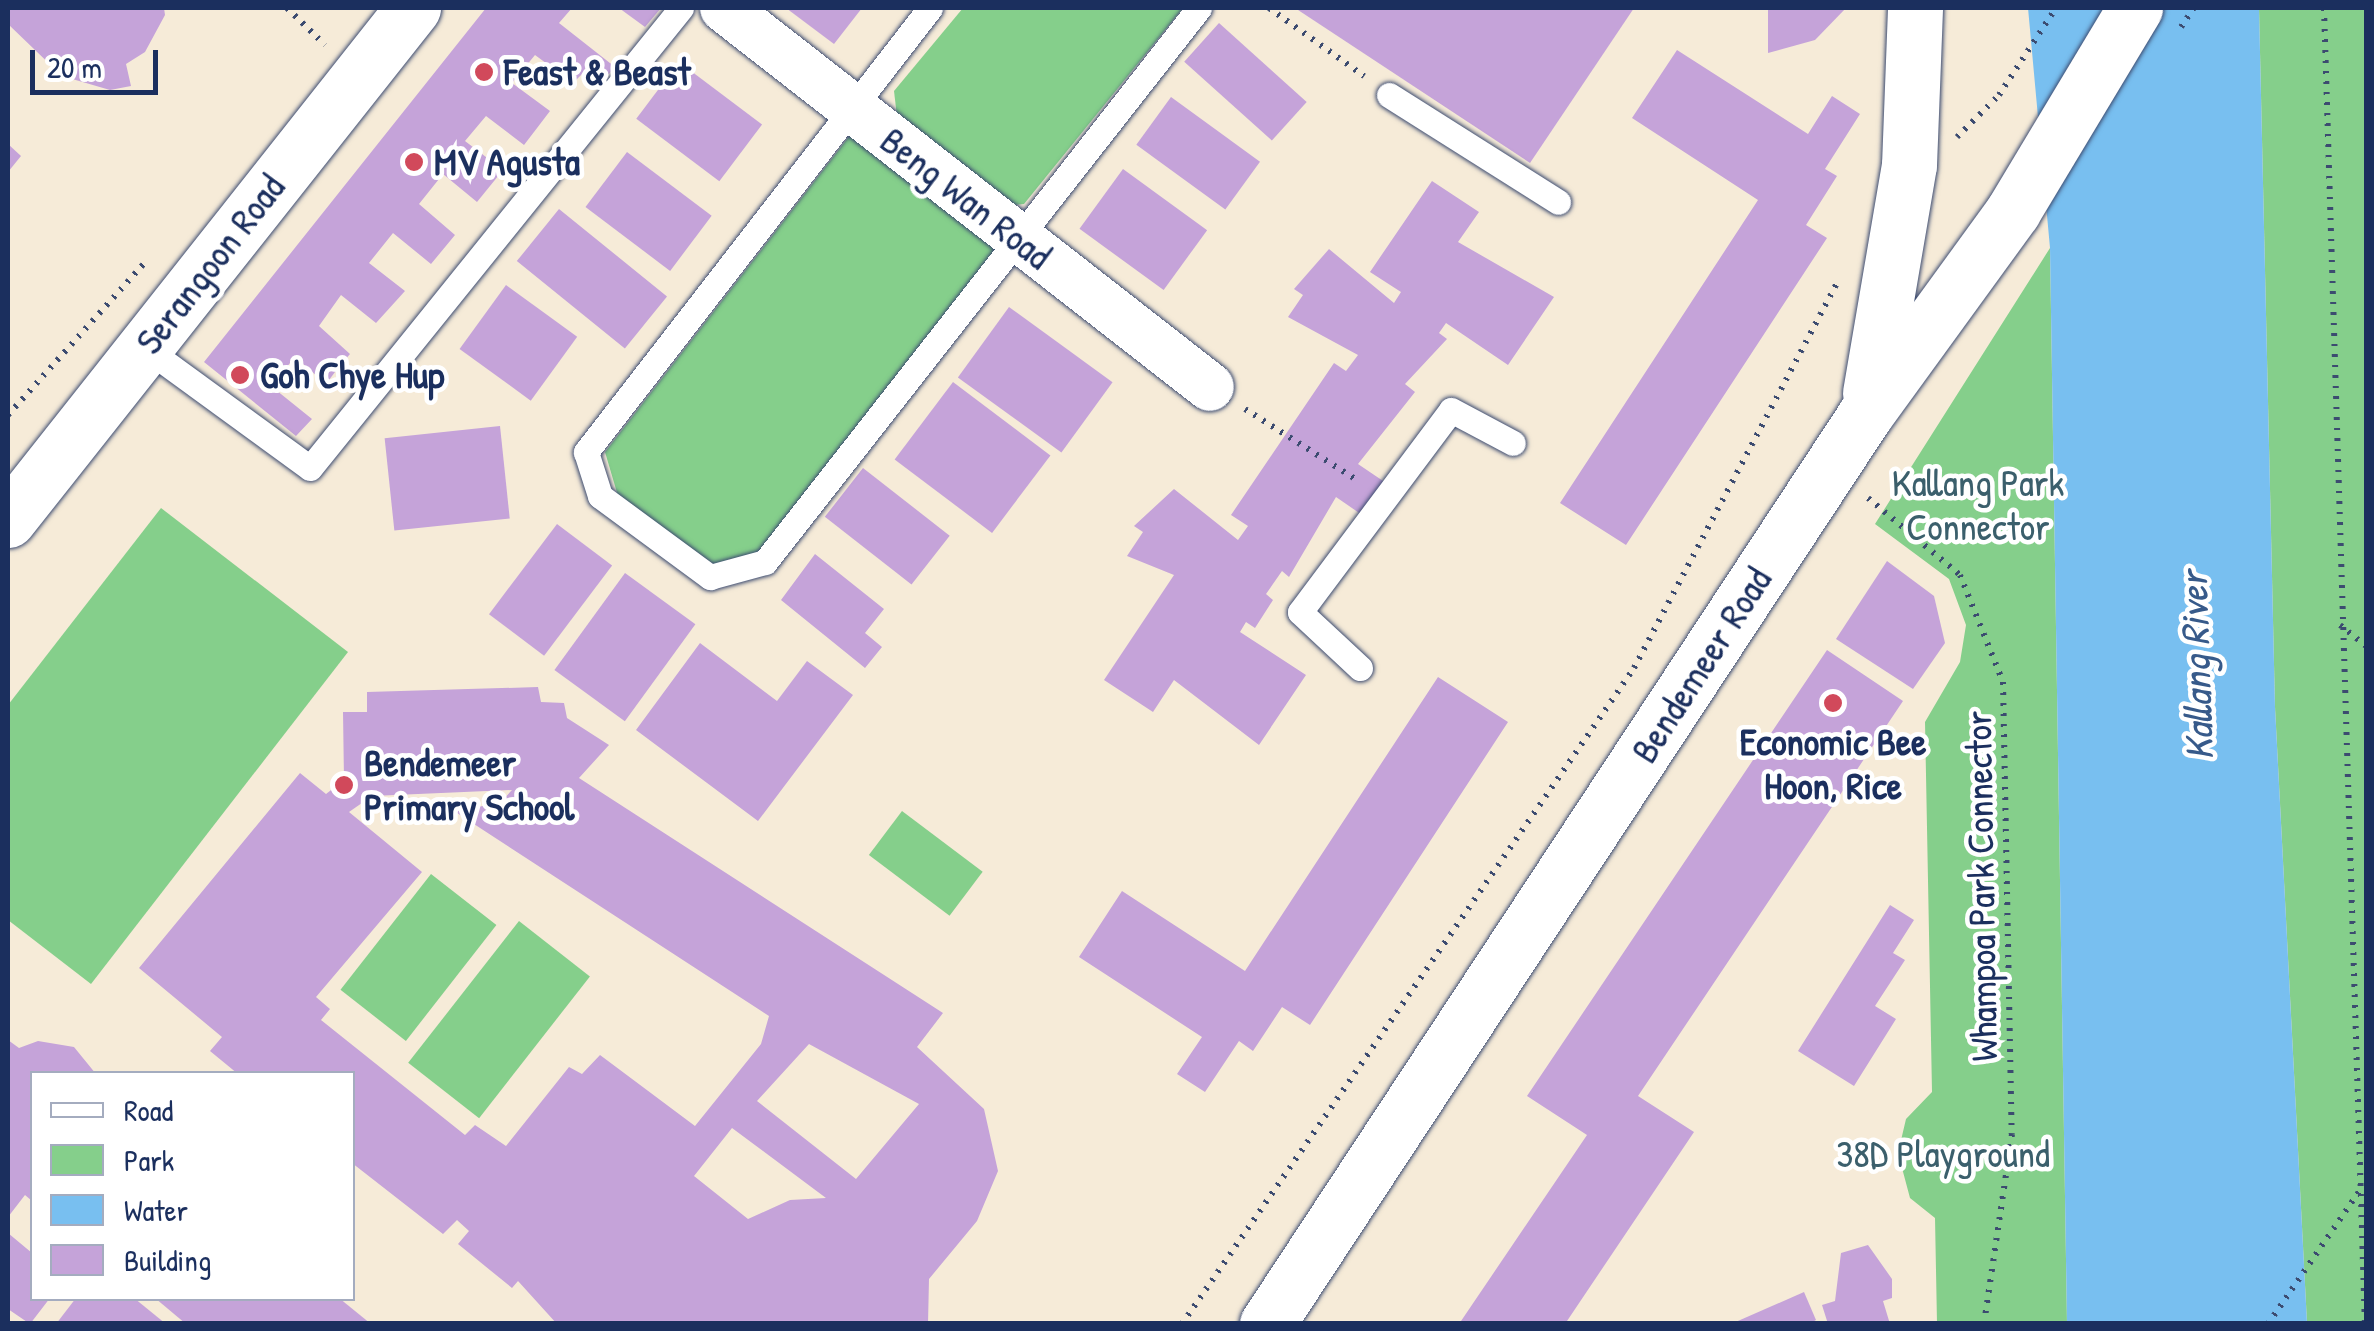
<!DOCTYPE html>
<style>
body{margin:0}
#map{position:relative;width:2374px;height:1331px;overflow:hidden;background:#f6ebd8;font-family:"Patrick Hand",sans-serif}
div>[style]{position:absolute}
.green>*{inset:0;background:#85cf8b;transform-origin:0 0}
.water>*{inset:0;background:#78bff0}
.building>*{inset:0;background:#c5a3d9;transform-origin:0 0}
.path>*{height:6px;margin-top:-3px;transform-origin:0;background:repeating-linear-gradient(90deg,#3c4b70 0 2.5px,transparent 0 10.5px)}
.roads{filter:drop-shadow(0 0 2px #3c4b70) drop-shadow(0 0 2px #3c4b70)}
.lane>*{height:25px;margin:-12.5px;padding:0 12.5px;transform-origin:12.5px;border-radius:12.5px;background:#fff}
.street>*{height:48px;margin:-24px;padding:0 24px;transform-origin:24px;border-radius:24px;background:#fff}
.primary>*{height:55px;margin:-27.5px;padding:0 27.5px;transform-origin:27.5px;border-radius:27.5px;background:#fff}
.dots>*{width:28px;height:28px;translate:-50% -50%;box-sizing:border-box;border:5px solid #fff;border-radius:50%}
span{translate:-50% -50%;white-space:nowrap;text-align:center;line-height:1.15;-webkit-text-stroke:9px #fff;paint-order:stroke}
.poi-label{font-size:38px;color:#1b2f5e;font-weight:700}
.left{translate:0 -50%;text-align:left}
.street-label{font-size:38px;color:#1b2f5e}
.park-label{font-size:38px;color:#3b5f6c}
.water-label{font-size:40px;color:#375a8a;font-style:italic}
.frame{position:absolute;inset:0;border:10px solid #1b2f5e;pointer-events:none}
.legend{position:absolute;left:30px;top:1071px;width:325px;height:230px;box-sizing:border-box;background:#fff;border:2px solid #a4acbf;margin:0;padding:12px 18px;list-style:none;font-size:30px;color:#1b2f5e}
.legend li{display:flex;align-items:center;gap:20px;height:50px}
.legend b{width:50px;border:2px solid #a4acbf}
.scale{position:absolute;left:30px;top:50px;width:128px;height:45px;box-sizing:border-box;border:5px solid #1b2f5e;border-top:0;padding-left:12px;font-size:30px;line-height:35px;white-space:nowrap;color:#1b2f5e;-webkit-text-stroke:8px #fff;paint-order:stroke}
</style>
<div id="map">
<div class="green">
<i style="clip-path:polygon(963px 8px,1183px 8px,1024px 204px,992px 207px,898px 125px,894px 91px)"></i>
<i style="clip-path:polygon(2259px 8px,2366px 8px,2366px 1323px,2307px 1323px,2275px 707px)"></i>
<i style="clip-path:polygon(854px 130px,999px 244px,766px 549px,723px 571px,618px 496px,605px 452px)"></i>
<i style="clip-path:polygon(2050px 248px,2067px 1323px,1937px 1323px,1935px 1218px,1910px 1198px,1898px 1153px,1906px 1119px,1932px 1092px,1925px 722px,1960px 662px,1966px 625px,1949px 579px,1875px 524px)"></i>
<i style="clip-path:polygon(161px 508px,348px 652px,91px 984px,8px 920px,8px 705px)"></i>
<i style="left:902px;top:811px;width:101px;height:55px;rotate:37deg"></i>
<i style="left:431px;top:874px;width:83px;height:147px;rotate:38deg"></i>
<i style="left:519px;top:921px;width:90px;height:180px;rotate:38deg"></i>
</div>
<div class="water">
<i style="clip-path:polygon(2028px 8px,2259px 8px,2275px 707px,2307px 1323px,2067px 1323px,2050px 248px)"></i>
</div>
<div class="building">
<i style="clip-path:polygon(8px 8px,164px 8px,165px 15px,145px 52px,126px 64px,131px 86px,110px 90px,62px 76px,8px 24px)"></i>
<i style="clip-path:polygon(486px 8px,572px 8px,559px 23px,615px 67px,599px 85px,584px 72px,573px 83px,535px 55px,512px 83px,550px 111px,534px 132px,524px 145px,486px 116px,465px 141px,503px 170px,477px 202px,443px 174px,419px 204px,455px 235px,431px 264px,393px 233px,369px 263px,405px 291px,376px 323px,341px 295px,319px 326px,350px 354px,338px 368px,326px 384px,295px 357px,271px 386px,312px 419px,296px 436px,204px 362px)"></i>
<i style="clip-path:polygon(619px 8px,661px 8px,645px 27px)"></i>
<i style="clip-path:polygon(786px 8px,862px 8px,834px 44px)"></i>
<i style="clip-path:polygon(1295px 8px,1634px 8px,1530px 163px)"></i>
<i style="clip-path:polygon(1768px 8px,1846px 8px,1815px 40px,1768px 53px)"></i>
<i style="left:1219px;top:23px;width:118px;height:52px;rotate:42deg"></i>
<i style="clip-path:polygon(1677px 50px,1808px 134px,1832px 96px,1860px 114px,1825px 169px,1837px 176px,1806px 225px,1827px 238px,1626px 545px,1560px 503px,1758px 200px,1632px 118px)"></i>
<i style="left:679px;top:62px;width:104px;height:71px;rotate:37deg"></i>
<i style="left:1171px;top:97px;width:110px;height:59px;rotate:36deg"></i>
<i style="clip-path:polygon(8px 144px,21px 156px,8px 172px)"></i>
<i style="left:627px;top:152px;width:106px;height:69px;rotate:37deg"></i>
<i style="left:1123px;top:169px;width:104px;height:74px;rotate:36deg"></i>
<i style="clip-path:polygon(1432px 181px,1479px 212px,1458px 242px,1554px 297px,1508px 365px,1446px 323px,1439px 333px,1447px 339px,1405px 384px,1415px 392px,1358px 464px,1389px 485px,1365px 517px,1336px 497px,1289px 577px,1282px 571px,1266px 594px,1273px 600px,1255px 628px,1246px 622px,1240px 632px,1306px 675px,1259px 745px,1174px 680px,1153px 712px,1104px 680px,1174px 575px,1127px 556px,1143px 532px,1134px 526px,1174px 489px,1238px 540px,1248px 526px,1231px 515px,1334px 363px,1346px 371px,1358px 355px,1288px 317px,1303px 295px,1294px 289px,1329px 249px,1394px 303px,1401px 292px,1370px 272px)"></i>
<i style="left:559px;top:209px;width:139px;height:67px;rotate:39deg"></i>
<i style="left:506px;top:285px;width:88px;height:79px;rotate:36deg"></i>
<i style="left:1009px;top:307px;width:128px;height:87px;rotate:36deg"></i>
<i style="left:953px;top:382px;width:122px;height:97px;rotate:37deg"></i>
<i style="left:500px;top:426px;width:93px;height:116px;rotate:84deg"></i>
<i style="left:863px;top:468px;width:110px;height:62px;rotate:38deg"></i>
<i style="left:557px;top:524px;width:69px;height:113px;rotate:37deg"></i>
<i style="clip-path:polygon(815px 554px,884px 609px,865px 633px,882px 647px,865px 668px,781px 600px)"></i>
<i style="clip-path:polygon(1887px 561px,1934px 596px,1945px 643px,1913px 689px,1836px 639px)"></i>
<i style="left:625px;top:573px;width:87px;height:120px;rotate:36deg"></i>
<i style="clip-path:polygon(700px 643px,777px 701px,807px 661px,853px 695px,758px 821px,636px 730px)"></i>
<i style="clip-path:polygon(1827px 650px,1903px 701px,1638px 1096px,1694px 1132px,1565px 1324px,1459px 1324px,1587px 1135px,1527px 1096px)"></i>
<i style="clip-path:polygon(1438px 677px,1508px 722px,1310px 1025px,1282px 1007px,1253px 1051px,1239px 1041px,1205px 1092px,1177px 1074px,1202px 1037px,1079px 957px,1122px 891px,1245px 971px)"></i>
<i style="clip-path:polygon(evenodd,538px 687px,541px 702px,564px 703px,567px 718px,609px 745px,579px 778px,943px 1013px,917px 1047px,984px 1109px,998px 1171px,977px 1221px,929px 1279px,928px 1324px,557px 1324px,518px 1281px,512px 1288px,458px 1244px,469px 1231px,457px 1220px,443px 1234px,352px 1163px,352px 1074px,238px 1074px,210px 1051px,222px 1037px,139px 968px,300px 773px,326px 794px,344px 780px,343px 712px,367px 712px,367px 692px,538px 687px,512px 790px,500px 803px,454px 811px,769px 1016px,761px 1044px,695px 1126px,600px 1055px,582px 1074px,569px 1067px,506px 1146px,475px 1125px,465px 1135px,321px 1020px,330px 1009px,316px 997px,422px 872px,349px 812px,372px 796px,512px 790px,538px 687px,809px 1044px,919px 1104px,856px 1179px,757px 1101px,809px 1044px,538px 687px,732px 1128px,826px 1198px,790px 1200px,748px 1219px,694px 1176px,732px 1128px)"></i>
<i style="clip-path:polygon(1890px 905px,1914px 920px,1893px 953px,1905px 960px,1875px 1006px,1896px 1019px,1854px 1086px,1798px 1051px)"></i>
<i style="clip-path:polygon(8px 1040px,19px 1048px,38px 1041px,74px 1047px,96px 1074px,32px 1074px,32px 1201px,25px 1195px,8px 1217px)"></i>
<i style="clip-path:polygon(8px 1233px,32px 1253px,32px 1298px,50px 1298px,30px 1324px,8px 1309px)"></i>
<i style="clip-path:polygon(1868px 1245px,1892px 1279px,1892px 1298px,1883px 1301px,1890px 1324px,1828px 1324px,1822px 1305px,1835px 1301px,1841px 1253px)"></i>
<i style="clip-path:polygon(1804px 1292px,1816px 1320px,1809px 1324px,1731px 1324px)"></i>
<i style="clip-path:polygon(76px 1298px,134px 1298px,166px 1324px,56px 1324px)"></i>
<i style="clip-path:polygon(155px 1298px,339px 1298px,371px 1324px,186px 1324px)"></i>
</div>
<div class="path">
<i style="left:287px;top:8px;width:53px;rotate:44.2deg"></i>
<i style="left:1269px;top:8px;width:117px;rotate:35.6deg"></i>
<i style="left:2324px;top:8px;width:1317px;rotate:88.22deg"></i>
<i style="left:2181px;top:27px;width:23px;rotate:-56deg"></i>
<i style="left:1957px;top:137px;width:59px;rotate:-45deg"></i>
<i style="left:1999px;top:95px;width:104px;rotate:-56.8deg"></i>
<i style="left:1245px;top:409px;width:133px;rotate:32.4deg"></i>
<i style="left:8px;top:415px;width:208px;rotate:-48.1deg"></i>
<i style="left:1868px;top:498px;width:120px;rotate:39.9deg"></i>
<i style="left:1960px;top:575px;width:115px;rotate:68.1deg"></i>
<i style="left:2003px;top:682px;width:452px;rotate:88.9deg"></i>
<i style="left:2012px;top:1134px;width:192px;rotate:98.4deg"></i>
<i style="left:2340px;top:625px;width:33px;rotate:39deg"></i>
<i style="left:1182px;top:1324px;width:797px;rotate:-55.43deg"></i>
<i style="left:1634px;top:668px;width:437px;rotate:-62.2deg"></i>
<i style="left:2268px;top:1324px;width:163px;rotate:-55.5deg"></i>
</div>
<div class="roads">
<div class="lane">
<i style="left:930px;top:8px;width:562px;rotate:127.77deg"></i>
<i style="left:586px;top:452px;width:46px;rotate:72.3deg"></i>
<i style="left:600px;top:496px;width:137px;rotate:36.4deg"></i>
<i style="left:710px;top:577px;width:57px;rotate:-15.3deg"></i>
<i style="left:765px;top:562px;width:704px;rotate:-51.93deg"></i>
<i style="left:1389px;top:95px;width:200px;rotate:32.3deg"></i>
<i style="left:144px;top:347px;width:205px;rotate:36.1deg"></i>
<i style="left:310px;top:468px;width:591px;rotate:-51.11deg"></i>
<i style="left:1360px;top:668px;width:82px;rotate:-137deg"></i>
<i style="left:1300px;top:612px;width:252px;rotate:-53.2deg"></i>
<i style="left:1451px;top:410px;width:70px;rotate:28deg"></i>
</div>
<div class="street">
<i style="left:724px;top:8px;width:616px;rotate:37.95deg"></i>
</div>
<div class="primary">
<i style="left:1870px;top:393px;width:231px;rotate:-80.3deg"></i>
<i style="left:1909px;top:165px;width:157px;rotate:-87.8deg"></i>
<i style="left:8px;top:520px;width:653px;rotate:-51.66deg"></i>
<i style="left:1267px;top:1324px;width:1088px;rotate:-56.66deg"></i>
<i style="left:1865px;top:415px;width:252px;rotate:-54deg"></i>
<i style="left:2013px;top:211px;width:237px;rotate:-59deg"></i>
</div>
</div>
<div class="dots">
<i style="left:484px;top:72px;background:#d1495b"></i>
<i style="left:414px;top:162px;background:#d1495b"></i>
<i style="left:240px;top:375px;background:#d1495b"></i>
<i style="left:1833px;top:703px;background:#d1495b"></i>
<i style="left:344px;top:785px;background:#d1495b"></i>
</div>
<div class="poi-label">
<span class="left" style="left:504px;top:72px">Feast &amp; Beast</span>
<span class="left" style="left:434px;top:162px">MV Agusta</span>
<span class="left" style="left:260px;top:375px">Goh Chye Hup</span>
<span style="left:1833px;top:764px">Economic Bee<br>Hoon, Rice</span>
<span class="left" style="left:364px;top:785px">Bendemeer<br>Primary School</span>
</div>
<div class="street-label">
<span style="left:966px;top:198px;rotate:38deg">Beng Wan Road</span>
<span style="left:210px;top:264px;rotate:-52deg">Serangoon Road</span>
<span style="left:1701px;top:665px;rotate:-57deg">Bendemeer Road</span>
<span style="left:1981px;top:886px;rotate:-91deg">Whampoa Park Connector</span>
</div>
<div class="park-label">
<span style="left:1978px;top:505px">Kallang Park<br>Connector</span>
<span style="left:1943px;top:1154px">38D Playground</span>
</div>
<div class="water-label">
<span style="left:2195px;top:666px;rotate:-92deg">Kallang River</span>
</div>
<div class="frame"></div>
<ul class="legend">
<li><b style="height:12px;background:#fff"></b>Road</li>
<li><b style="height:28px;background:#85cf8b"></b>Park</li>
<li><b style="height:28px;background:#78bff0"></b>Water</li>
<li><b style="height:28px;background:#c5a3d9"></b>Building</li>
</ul>
<div class="scale">20 m</div>
</div>
